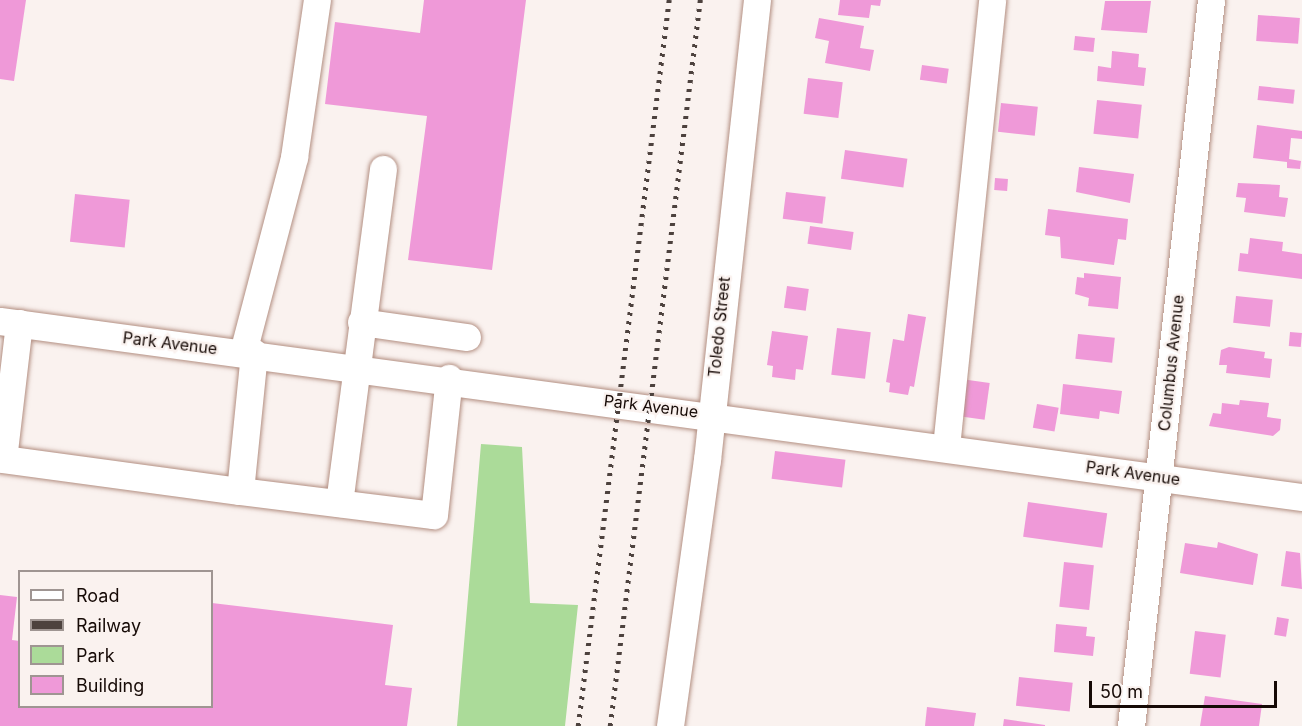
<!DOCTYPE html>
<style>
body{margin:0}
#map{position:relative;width:1302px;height:726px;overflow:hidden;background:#faf2ef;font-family:Inter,sans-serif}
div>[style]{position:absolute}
.green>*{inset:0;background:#abdb99}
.building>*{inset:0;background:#ef99d8;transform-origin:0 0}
.roads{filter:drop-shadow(0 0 2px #b38f82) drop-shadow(0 0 2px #b38f82)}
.minor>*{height:27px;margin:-13.5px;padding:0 13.5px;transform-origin:13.5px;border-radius:13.5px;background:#fff}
.rail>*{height:4.5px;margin-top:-2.25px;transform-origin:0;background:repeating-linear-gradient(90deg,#4d423e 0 3px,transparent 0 9px)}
span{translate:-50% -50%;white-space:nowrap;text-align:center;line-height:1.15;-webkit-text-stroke:4.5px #faf2ef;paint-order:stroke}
.street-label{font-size:16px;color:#160a06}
.legend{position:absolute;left:18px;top:570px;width:195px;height:138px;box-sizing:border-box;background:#faf2ef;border:2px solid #9f9592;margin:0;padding:8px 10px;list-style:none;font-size:18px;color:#160a06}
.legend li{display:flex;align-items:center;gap:12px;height:30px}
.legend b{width:30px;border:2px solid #9f9592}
.scale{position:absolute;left:1089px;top:681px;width:188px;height:27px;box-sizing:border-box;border:3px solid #160a06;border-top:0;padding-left:8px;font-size:18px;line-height:21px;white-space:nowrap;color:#160a06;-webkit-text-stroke:4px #faf2ef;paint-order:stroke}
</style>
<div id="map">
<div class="green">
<i style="clip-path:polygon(481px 444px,522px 447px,530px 603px,578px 605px,565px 726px,457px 726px)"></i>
</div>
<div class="building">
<i style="clip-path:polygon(0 0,26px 0,14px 81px,0 79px)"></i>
<i style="clip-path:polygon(424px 0,526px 0,492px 270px,408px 260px,427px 116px,325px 104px,335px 22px,420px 33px)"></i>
<i style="clip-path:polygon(840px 0,881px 0,880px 6px,871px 5px,869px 18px,838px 15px)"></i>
<i style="clip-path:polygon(1105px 1px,1151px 1px,1147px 33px,1101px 30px)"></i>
<i style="left:1258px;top:15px;width:42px;height:26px;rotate:4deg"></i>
<i style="clip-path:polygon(819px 18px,864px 26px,860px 48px,874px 50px,870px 71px,825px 63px,829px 41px,815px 38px)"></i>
<i style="left:1075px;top:36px;width:20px;height:14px;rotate:6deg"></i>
<i style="clip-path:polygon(1112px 51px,1139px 54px,1138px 67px,1146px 68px,1144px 86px,1097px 81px,1098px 66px,1111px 68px)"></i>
<i style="left:922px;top:65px;width:27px;height:15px;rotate:8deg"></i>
<i style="left:808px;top:78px;width:35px;height:36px;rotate:7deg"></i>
<i style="left:1259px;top:86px;width:36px;height:14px;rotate:6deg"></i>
<i style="left:1097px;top:100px;width:45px;height:34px;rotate:6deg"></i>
<i style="left:1001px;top:103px;width:37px;height:29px;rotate:6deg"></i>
<i style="clip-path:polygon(1257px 125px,1302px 131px,1302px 139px,1291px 138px,1289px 159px,1301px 161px,1300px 169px,1287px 168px,1287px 162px,1253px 158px)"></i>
<i style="left:845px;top:150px;width:63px;height:29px;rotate:8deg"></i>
<i style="clip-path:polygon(1079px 167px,1134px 174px,1130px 203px,1076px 192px)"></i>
<i style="left:995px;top:178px;width:13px;height:12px;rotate:4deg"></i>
<i style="clip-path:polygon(1238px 183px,1280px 185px,1279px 197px,1288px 198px,1285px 217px,1244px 212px,1246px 198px,1236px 197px)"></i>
<i style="left:786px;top:192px;width:40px;height:27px;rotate:7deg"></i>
<i style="left:75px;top:194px;width:55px;height:48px;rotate:6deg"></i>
<i style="clip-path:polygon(1048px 209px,1128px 219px,1126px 240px,1118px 239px,1114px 265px,1061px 258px,1060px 237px,1045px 235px)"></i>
<i style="left:810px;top:226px;width:44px;height:18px;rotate:8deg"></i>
<i style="clip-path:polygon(1250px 238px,1283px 242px,1282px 251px,1302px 254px,1302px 279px,1238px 271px,1240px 253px,1248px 254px)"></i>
<i style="clip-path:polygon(1084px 273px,1121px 277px,1118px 309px,1088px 306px,1089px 298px,1075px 294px,1077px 277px,1084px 278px)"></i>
<i style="left:787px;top:286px;width:22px;height:22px;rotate:8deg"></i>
<i style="left:1236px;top:296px;width:37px;height:27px;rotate:6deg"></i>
<i style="clip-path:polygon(908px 314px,926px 317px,914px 387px,910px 386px,908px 395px,889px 392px,890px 383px,886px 382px,893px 339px,904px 341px)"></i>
<i style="left:837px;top:328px;width:34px;height:47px;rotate:7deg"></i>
<i style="clip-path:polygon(772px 331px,808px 336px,803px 370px,796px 369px,795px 380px,772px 377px,773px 366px,767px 365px)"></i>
<i style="left:1290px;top:332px;width:12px;height:14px;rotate:5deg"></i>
<i style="left:1078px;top:334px;width:37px;height:25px;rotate:6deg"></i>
<i style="clip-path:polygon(1229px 347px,1265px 352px,1264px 358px,1272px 359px,1270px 378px,1226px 373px,1227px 365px,1219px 365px,1221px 350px)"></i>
<i style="left:961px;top:379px;width:29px;height:37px;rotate:8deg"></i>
<i style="clip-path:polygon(1063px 384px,1122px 391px,1119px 414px,1100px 411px,1099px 419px,1060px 414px)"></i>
<i style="clip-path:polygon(1240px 400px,1269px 403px,1267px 417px,1281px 419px,1280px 430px,1273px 436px,1209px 426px,1213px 413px,1221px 414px,1222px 403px,1239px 405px)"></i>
<i style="left:1037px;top:404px;width:22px;height:24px;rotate:10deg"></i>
<i style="left:775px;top:451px;width:71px;height:28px;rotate:7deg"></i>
<i style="left:1028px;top:502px;width:80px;height:35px;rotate:8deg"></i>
<i style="clip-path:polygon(1218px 542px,1258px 554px,1253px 585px,1180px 573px,1185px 543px,1217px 548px)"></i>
<i style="clip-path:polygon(1286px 551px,1300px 553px,1302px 589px,1281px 586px)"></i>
<i style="left:1064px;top:562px;width:30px;height:45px;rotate:6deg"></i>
<i style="clip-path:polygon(0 595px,17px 597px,12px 640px,20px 641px,20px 706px,212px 706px,212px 603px,393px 625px,385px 685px,412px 688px,407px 726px,0 726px)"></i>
<i style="left:1277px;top:617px;width:12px;height:18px;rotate:9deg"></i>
<i style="clip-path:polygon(1056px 624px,1087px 627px,1086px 636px,1095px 637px,1093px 656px,1054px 652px)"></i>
<i style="left:1195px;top:631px;width:31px;height:43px;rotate:7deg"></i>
<i style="left:1019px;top:677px;width:54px;height:29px;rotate:6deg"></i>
<i style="clip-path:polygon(1205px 696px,1262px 704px,1259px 726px,1200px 726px)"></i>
<i style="clip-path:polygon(927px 707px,976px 713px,974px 726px,925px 726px)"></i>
<i style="clip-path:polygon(1004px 719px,1045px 725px,1045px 726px,1003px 726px)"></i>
</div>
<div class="roads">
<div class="minor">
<i style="left:0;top:321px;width:1314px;rotate:7.7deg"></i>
<i style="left:361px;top:322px;width:107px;rotate:8.1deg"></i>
<i style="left:19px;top:323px;width:137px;rotate:96.7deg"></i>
<i style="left:3px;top:459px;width:239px;rotate:7.7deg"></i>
<i style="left:240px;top:491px;width:139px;rotate:-84.2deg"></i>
<i style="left:243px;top:352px;width:202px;rotate:-75.3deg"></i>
<i style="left:294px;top:157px;width:159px;rotate:-81.7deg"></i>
<i style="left:946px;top:447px;width:449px;rotate:-84.1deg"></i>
<i style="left:240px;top:491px;width:195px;rotate:7.1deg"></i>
<i style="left:434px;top:515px;width:138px;rotate:-83.8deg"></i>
<i style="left:339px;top:503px;width:337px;rotate:-82.5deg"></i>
<i style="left:670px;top:726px;width:269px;rotate:-82.1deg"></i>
<i style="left:707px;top:460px;width:463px;rotate:-83.8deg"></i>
<i style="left:1131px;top:726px;width:730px;rotate:-83.71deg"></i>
</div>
</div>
<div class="rail">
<i style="left:578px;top:726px;width:732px;rotate:-82.86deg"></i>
<i style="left:610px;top:726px;width:732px;rotate:-82.93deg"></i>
</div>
<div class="street-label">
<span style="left:719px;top:327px;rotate:-84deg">Toledo Street</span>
<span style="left:170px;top:343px;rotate:7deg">Park Avenue</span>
<span style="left:1171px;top:363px;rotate:-84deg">Columbus Avenue</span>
<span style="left:651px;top:406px;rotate:7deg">Park Avenue</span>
<span style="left:1133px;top:473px;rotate:8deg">Park Avenue</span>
</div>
<ul class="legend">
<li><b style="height:8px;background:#fff"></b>Road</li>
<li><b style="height:8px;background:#4d423e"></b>Railway</li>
<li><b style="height:16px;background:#abdb99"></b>Park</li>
<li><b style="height:16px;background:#ef99d8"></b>Building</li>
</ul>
<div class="scale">50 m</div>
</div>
